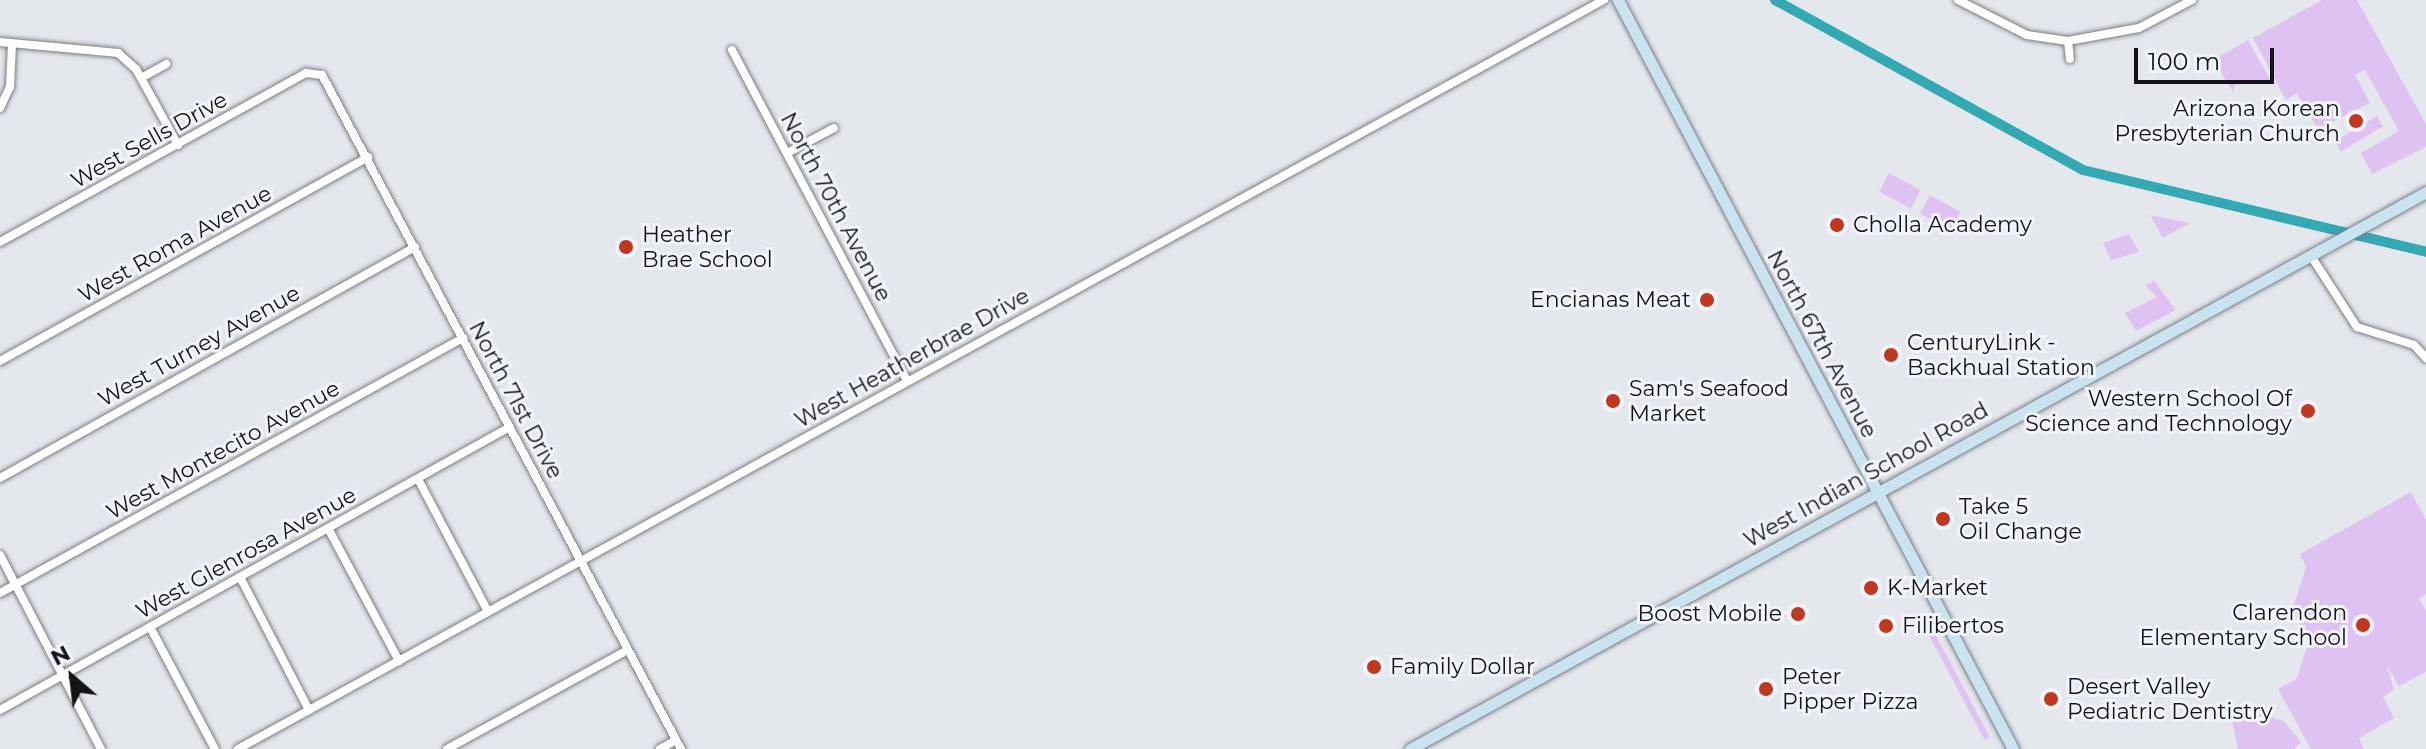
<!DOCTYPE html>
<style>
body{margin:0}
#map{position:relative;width:2426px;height:749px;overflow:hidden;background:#e4e8ed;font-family:Montserrat,sans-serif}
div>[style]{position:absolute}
.green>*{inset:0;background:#dec2f1;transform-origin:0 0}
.canal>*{height:10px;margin:-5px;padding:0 5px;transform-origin:5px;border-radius:5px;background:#31aab3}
.roads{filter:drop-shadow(0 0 2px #7b7f84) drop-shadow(0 0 2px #7b7f84)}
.minor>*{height:8px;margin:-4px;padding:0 4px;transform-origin:4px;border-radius:4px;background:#fff}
.secondary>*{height:11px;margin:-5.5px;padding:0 5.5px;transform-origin:5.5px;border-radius:5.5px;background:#c9e4f0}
.dots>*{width:22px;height:22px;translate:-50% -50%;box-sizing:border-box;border:4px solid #f1f5fb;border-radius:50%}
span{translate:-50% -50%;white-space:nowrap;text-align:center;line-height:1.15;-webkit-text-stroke:6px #f1f5fb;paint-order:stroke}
.poi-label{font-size:22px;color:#131416}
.right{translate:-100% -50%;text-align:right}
.left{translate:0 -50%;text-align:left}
.street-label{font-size:22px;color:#131416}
.north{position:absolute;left:32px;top:637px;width:80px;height:80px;-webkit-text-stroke:6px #f1f5fb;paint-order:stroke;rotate:332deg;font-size:22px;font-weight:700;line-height:32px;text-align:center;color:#131416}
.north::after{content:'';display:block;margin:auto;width:28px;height:36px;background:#131416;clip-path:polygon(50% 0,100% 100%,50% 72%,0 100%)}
.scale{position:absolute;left:2134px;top:48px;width:140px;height:36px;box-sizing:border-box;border:4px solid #131416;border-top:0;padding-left:10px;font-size:24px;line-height:28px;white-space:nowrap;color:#131416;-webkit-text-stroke:6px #f1f5fb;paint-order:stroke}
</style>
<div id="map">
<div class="green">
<i style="clip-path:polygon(2322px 0,2357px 0,2426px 124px,2426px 147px,2372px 174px,2361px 153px,2399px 131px,2365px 70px,2355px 75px,2370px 103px,2318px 129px,2297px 93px,2286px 100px,2253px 38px)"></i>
<i style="clip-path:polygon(2248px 40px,2271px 81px,2235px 85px,2233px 92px,2213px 60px)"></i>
<i style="left:2377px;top:116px;width:12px;height:49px;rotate:59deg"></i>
<i style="left:1889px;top:173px;width:36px;height:21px;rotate:28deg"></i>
<i style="left:1930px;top:195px;width:35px;height:21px;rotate:29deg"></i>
<i style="clip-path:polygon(2150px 215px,2190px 223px,2163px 238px)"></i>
<i style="clip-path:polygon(2129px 234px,2139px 252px,2111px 260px,2103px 243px)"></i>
<i style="clip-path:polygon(2154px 281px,2176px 310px,2136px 331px,2125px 313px,2157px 297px,2145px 285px)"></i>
<i style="clip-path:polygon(2411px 492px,2426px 520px,2426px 594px,2419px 599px,2426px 611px,2426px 672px,2399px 686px,2387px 666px,2394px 690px,2383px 697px,2394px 718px,2359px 738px,2364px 749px,2311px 749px,2278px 689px,2297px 679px,2309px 639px,2292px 611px,2306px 567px,2300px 554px)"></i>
<i style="left:1934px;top:632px;width:119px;height:6px;rotate:62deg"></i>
<i style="clip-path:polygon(2254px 713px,2284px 721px,2301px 742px,2294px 749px,2238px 749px,2232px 720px)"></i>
</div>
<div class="canal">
<i style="left:1775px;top:0;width:352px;rotate:28.9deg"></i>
<i style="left:2083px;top:170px;width:353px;rotate:13.4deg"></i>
</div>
<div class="roads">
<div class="minor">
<i style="left:1958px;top:0;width:77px;rotate:26.9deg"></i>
<i style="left:2027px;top:35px;width:41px;rotate:8.3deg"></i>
<i style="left:2068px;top:41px;width:72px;rotate:-10.4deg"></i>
<i style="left:2139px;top:28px;width:60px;rotate:-27.8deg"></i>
<i style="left:2068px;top:41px;width:18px;rotate:84deg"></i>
<i style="left:0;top:42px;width:119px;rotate:5.3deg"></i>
<i style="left:118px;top:53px;width:24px;rotate:42deg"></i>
<i style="left:136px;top:69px;width:87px;rotate:61.1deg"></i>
<i style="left:732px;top:50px;width:374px;rotate:62.1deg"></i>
<i style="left:141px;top:78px;width:29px;rotate:-29deg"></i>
<i style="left:0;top:108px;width:23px;rotate:-65deg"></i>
<i style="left:10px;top:87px;width:43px;rotate:-87.3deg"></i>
<i style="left:787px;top:153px;width:53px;rotate:-28deg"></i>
<i style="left:0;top:242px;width:350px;rotate:-28.9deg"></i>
<i style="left:306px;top:73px;width:16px;rotate:7deg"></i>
<i style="left:322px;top:75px;width:764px;rotate:61.96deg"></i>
<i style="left:2311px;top:256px;width:85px;rotate:57.1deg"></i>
<i style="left:2357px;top:327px;width:60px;rotate:17.5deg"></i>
<i style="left:2414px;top:345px;width:18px;rotate:47deg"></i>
<i style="left:0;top:361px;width:421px;rotate:-29deg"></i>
<i style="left:0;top:478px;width:475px;rotate:-29.1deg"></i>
<i style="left:418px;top:479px;width:150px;rotate:62.2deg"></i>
<i style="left:328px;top:528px;width:151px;rotate:61.9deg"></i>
<i style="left:0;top:555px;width:219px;rotate:62.5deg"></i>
<i style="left:240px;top:577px;width:150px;rotate:62.6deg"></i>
<i style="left:0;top:593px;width:529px;rotate:-28.84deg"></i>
<i style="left:150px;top:627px;width:138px;rotate:62deg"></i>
<i style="left:0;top:710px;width:583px;rotate:-29.03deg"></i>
<i style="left:238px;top:749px;width:1558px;rotate:-28.74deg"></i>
<i style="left:447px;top:749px;width:206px;rotate:-28.7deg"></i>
<i style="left:660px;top:749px;width:18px;rotate:-29deg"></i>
</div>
<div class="secondary">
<i style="left:1618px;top:0;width:847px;rotate:62.19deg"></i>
<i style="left:1410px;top:749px;width:1159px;rotate:-28.73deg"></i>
</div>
</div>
<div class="dots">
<i style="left:2356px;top:121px;background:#c2371e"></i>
<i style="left:1837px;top:225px;background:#c2371e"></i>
<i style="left:626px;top:247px;background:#c2371e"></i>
<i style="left:1707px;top:300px;background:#c2371e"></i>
<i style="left:1891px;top:355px;background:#c2371e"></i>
<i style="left:1613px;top:401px;background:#c2371e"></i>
<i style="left:2308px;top:411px;background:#c2371e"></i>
<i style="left:1943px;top:519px;background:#c2371e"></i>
<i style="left:1871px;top:588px;background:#c2371e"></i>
<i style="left:1798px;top:614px;background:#c2371e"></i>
<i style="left:2363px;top:625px;background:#c2371e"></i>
<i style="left:1886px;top:626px;background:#c2371e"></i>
<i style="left:1374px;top:667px;background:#c2371e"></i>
<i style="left:1766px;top:689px;background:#c2371e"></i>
<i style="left:2051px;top:699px;background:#c2371e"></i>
</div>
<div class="poi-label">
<span class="right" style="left:2340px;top:121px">Arizona Korean<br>Presbyterian Church</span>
<span class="left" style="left:1853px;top:225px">Cholla Academy</span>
<span class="left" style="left:642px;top:247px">Heather<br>Brae School</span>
<span class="right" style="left:1691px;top:300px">Encianas Meat</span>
<span class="left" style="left:1907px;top:355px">CenturyLink -<br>Backhual Station</span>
<span class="left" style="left:1629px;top:401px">Sam's Seafood<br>Market</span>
<span class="right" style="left:2292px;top:411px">Western School Of<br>Science and Technology</span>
<span class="left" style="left:1959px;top:519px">Take 5<br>Oil Change</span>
<span class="left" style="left:1887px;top:588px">K-Market</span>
<span class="right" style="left:2347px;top:625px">Clarendon<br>Elementary School</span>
<span class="right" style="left:1782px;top:614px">Boost Mobile</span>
<span class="left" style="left:1902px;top:626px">Filibertos</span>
<span class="left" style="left:1390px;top:667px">Family Dollar</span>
<span class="left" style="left:1782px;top:689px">Peter<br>Pipper Pizza</span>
<span class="left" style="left:2067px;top:699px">Desert Valley<br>Pediatric Dentistry</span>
</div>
<div class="street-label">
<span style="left:149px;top:140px;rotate:-29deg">West Sells Drive</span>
<span style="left:836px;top:207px;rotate:62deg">North 70th Avenue</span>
<span style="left:175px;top:244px;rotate:-29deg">West Roma Avenue</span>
<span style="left:1822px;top:344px;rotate:62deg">North 67th Avenue</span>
<span style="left:199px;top:346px;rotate:-29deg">West Turney Avenue</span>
<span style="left:912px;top:358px;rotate:-29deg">West Heatherbrae Drive</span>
<span style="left:516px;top:400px;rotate:62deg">North 71st Drive</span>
<span style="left:223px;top:450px;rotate:-29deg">West Montecito Avenue</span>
<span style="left:1866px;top:475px;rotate:-29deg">West Indian School Road</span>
<span style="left:246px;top:553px;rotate:-29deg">West Glenrosa Avenue</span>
</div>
<div class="north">N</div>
<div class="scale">100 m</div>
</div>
